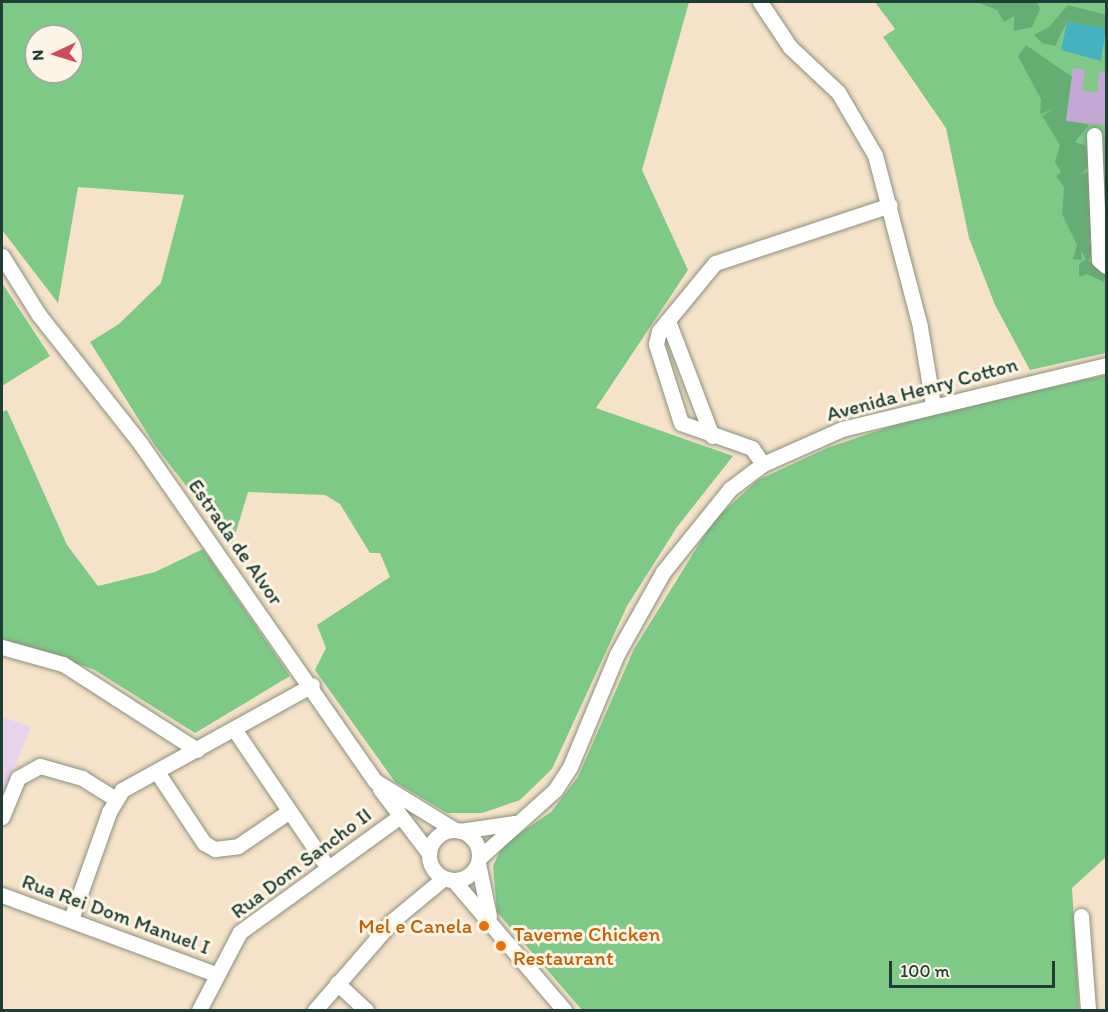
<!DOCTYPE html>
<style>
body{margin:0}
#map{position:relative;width:1108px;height:1012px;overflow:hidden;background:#f6e2c8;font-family:Itim,sans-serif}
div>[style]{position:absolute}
.built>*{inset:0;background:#e8d2ee}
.green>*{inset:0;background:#7ec986}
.forest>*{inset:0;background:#66ad73}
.water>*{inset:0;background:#44b2c0}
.building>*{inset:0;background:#c4a7d4}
.roads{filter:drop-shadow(0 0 2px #8a907e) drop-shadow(0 0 2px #8a907e)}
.minor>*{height:15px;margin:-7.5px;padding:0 7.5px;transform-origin:7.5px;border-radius:7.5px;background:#fff}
.minor>.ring{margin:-7.5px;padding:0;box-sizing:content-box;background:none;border:15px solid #fff;border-radius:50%}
.dots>*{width:16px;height:16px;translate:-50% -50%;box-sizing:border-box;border:3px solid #fcf5e5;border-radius:50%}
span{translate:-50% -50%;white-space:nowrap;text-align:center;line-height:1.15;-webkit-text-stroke:6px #fcf5e5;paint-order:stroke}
.street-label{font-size:21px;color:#1f3d34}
.food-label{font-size:21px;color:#c56008}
.right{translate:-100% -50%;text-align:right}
.left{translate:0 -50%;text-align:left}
.frame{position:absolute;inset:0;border:3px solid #1f3d34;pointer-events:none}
.north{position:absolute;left:24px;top:24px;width:60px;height:60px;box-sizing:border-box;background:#fcf5e5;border:2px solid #a4ab9e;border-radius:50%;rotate:266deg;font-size:16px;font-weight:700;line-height:24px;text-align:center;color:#1f3d34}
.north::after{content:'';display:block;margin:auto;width:21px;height:27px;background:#d1495b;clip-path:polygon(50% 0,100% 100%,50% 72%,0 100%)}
.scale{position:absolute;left:889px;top:961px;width:166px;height:27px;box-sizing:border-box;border:3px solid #1f3d34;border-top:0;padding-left:8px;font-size:18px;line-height:21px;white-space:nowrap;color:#1f3d34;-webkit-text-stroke:4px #fcf5e5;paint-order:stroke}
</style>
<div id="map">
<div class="built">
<i style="clip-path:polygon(2px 717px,31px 727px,2px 797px)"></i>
</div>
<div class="green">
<i style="clip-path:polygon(evenodd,2px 2px,689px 2px,642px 170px,688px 270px,596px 408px,733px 456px,677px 527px,627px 606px,552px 769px,520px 800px,482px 813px,447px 813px,395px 782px,315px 670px,326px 648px,317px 625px,390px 577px,380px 553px,370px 553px,340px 504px,325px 495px,248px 492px,232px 545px,156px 447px,90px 342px,119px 324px,161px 283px,184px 195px,78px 187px,58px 303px,2px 230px,2px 2px,36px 36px,72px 36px,72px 72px,36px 72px,36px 36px)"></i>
<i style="clip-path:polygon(875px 2px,1106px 2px,1106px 353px,1030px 370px,995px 305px,969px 238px,946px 128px,883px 37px,895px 29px)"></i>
<i style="clip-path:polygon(2px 283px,50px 356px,2px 386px)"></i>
<i style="clip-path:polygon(1106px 375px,1106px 857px,1072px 888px,1079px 1010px,582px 1010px,497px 912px,493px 866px,503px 845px,551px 812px,578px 777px,634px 649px,714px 520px,758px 480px,827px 448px,921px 416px)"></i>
<i style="clip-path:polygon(7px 410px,67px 545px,98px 586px,155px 572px,203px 549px,290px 676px,195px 733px,93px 669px,2px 640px,2px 412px)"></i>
</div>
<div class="forest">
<i style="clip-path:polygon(977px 2px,1037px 2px,1040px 9px,1032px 27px,1014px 31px,1014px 16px,1004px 22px,997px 10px)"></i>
<i style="clip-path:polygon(1068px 5px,1106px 15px,1106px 28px,1067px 22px,1055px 46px,1042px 43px,1034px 35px,1049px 27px)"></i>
<i style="clip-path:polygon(1026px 45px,1072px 77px,1066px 120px,1089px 125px,1075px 142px,1099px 150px,1082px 174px,1091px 171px,1095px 188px,1089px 188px,1089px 194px,1102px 195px,1098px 205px,1106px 204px,1088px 242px,1094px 246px,1088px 261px,1106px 269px,1104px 282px,1087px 274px,1079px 277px,1079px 264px,1086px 259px,1081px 251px,1082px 260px,1073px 259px,1077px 245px,1062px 214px,1064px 187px,1056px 176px,1061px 172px,1055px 162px,1060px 145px,1042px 116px,1053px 109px,1040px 114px,1041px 99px,1018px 56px)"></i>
</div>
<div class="water">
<i style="clip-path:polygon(1067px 22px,1106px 28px,1101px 61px,1061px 50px)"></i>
</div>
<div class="building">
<i style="clip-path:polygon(1073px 68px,1085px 70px,1082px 90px,1097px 93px,1099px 72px,1106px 72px,1105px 125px,1066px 121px)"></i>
</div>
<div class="roads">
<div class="minor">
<i style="left:760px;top:2px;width:54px;rotate:56.3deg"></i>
<i style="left:790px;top:47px;width:66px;rotate:43.2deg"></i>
<i style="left:838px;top:92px;width:73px;rotate:59.6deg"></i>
<i style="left:875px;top:155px;width:178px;rotate:75.3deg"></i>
<i style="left:920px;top:327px;width:79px;rotate:80.5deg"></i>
<i style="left:1094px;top:135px;width:125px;rotate:87.7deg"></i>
<i style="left:1099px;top:260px;width:9px;rotate:41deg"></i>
<i style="left:2px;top:256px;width:70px;rotate:57.9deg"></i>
<i style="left:39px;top:315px;width:163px;rotate:51.7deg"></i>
<i style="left:140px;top:443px;width:412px;rotate:55.2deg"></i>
<i style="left:375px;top:781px;width:94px;rotate:31.5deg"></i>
<i style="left:668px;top:321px;width:123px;rotate:69.1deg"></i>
<i style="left:763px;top:464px;width:19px;rotate:-125deg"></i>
<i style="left:752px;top:448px;width:75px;rotate:-160.6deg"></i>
<i style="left:681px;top:423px;width:83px;rotate:-107.6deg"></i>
<i style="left:656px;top:344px;width:13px;rotate:-77deg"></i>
<i style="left:659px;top:331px;width:88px;rotate:-50.5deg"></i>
<i style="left:715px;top:263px;width:184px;rotate:-18.3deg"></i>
<i style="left:2px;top:647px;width:63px;rotate:15.6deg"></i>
<i style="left:63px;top:664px;width:159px;rotate:32.7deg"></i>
<i style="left:234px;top:729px;width:164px;rotate:55.9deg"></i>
<i style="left:157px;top:772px;width:85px;rotate:56.5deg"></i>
<i style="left:204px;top:843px;width:13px;rotate:29deg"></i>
<i style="left:215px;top:849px;width:23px;rotate:-7deg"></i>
<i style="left:238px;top:846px;width:60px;rotate:-34.2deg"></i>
<i style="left:380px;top:789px;width:81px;rotate:52.6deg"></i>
<i style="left:2px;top:817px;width:42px;rotate:-67.7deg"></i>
<i style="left:18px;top:778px;width:25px;rotate:-29deg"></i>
<i style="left:40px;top:766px;width:44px;rotate:15.9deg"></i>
<i style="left:82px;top:778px;width:39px;rotate:32deg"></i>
<i class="ring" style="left:429px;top:830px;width:35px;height:35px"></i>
<i style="left:460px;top:831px;width:55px;rotate:-8.4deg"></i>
<i style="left:479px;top:858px;width:102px;rotate:-41.8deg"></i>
<i style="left:555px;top:790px;width:27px;rotate:-57deg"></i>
<i style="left:570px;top:767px;width:122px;rotate:-67.4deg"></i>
<i style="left:617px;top:654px;width:94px;rotate:-60.7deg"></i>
<i style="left:663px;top:572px;width:107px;rotate:-51.1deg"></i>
<i style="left:730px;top:489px;width:41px;rotate:-37.1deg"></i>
<i style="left:763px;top:464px;width:86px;rotate:-23.9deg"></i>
<i style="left:842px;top:429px;width:272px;rotate:-13.6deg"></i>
<i style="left:478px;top:863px;width:54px;rotate:78.3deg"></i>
<i style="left:454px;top:881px;width:170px;rotate:49.5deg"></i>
<i style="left:2px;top:895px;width:227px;rotate:20.3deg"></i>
<i style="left:1081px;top:916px;width:94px;rotate:85.7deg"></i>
<i style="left:71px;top:919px;width:114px;rotate:-70.4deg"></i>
<i style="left:109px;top:812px;width:26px;rotate:-59deg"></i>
<i style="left:122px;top:790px;width:217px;rotate:-28.9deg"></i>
<i style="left:337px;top:983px;width:40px;rotate:43deg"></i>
<i style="left:199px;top:1010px;width:88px;rotate:-62.3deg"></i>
<i style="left:240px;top:932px;width:196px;rotate:-35.9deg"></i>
<i style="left:315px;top:1010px;width:118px;rotate:-49.1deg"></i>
<i style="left:392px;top:921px;width:67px;rotate:-39.6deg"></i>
</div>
</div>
<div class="dots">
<i style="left:484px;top:926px;background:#e8710a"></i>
<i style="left:501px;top:946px;background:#e8710a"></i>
</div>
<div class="street-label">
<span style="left:922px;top:389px;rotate:-15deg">Avenida Henry Cotton</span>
<span style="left:236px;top:542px;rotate:55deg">Estrada de Alvor</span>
<span style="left:301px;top:863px;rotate:-37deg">Rua Dom Sancho II</span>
<span style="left:116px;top:914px;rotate:20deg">Rua Rei Dom Manuel I</span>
</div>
<div class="food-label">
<span class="right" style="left:472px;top:926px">Mel e Canela</span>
<span class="left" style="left:513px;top:946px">Taverne Chicken<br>Restaurant</span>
</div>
<div class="frame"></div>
<div class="north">N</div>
<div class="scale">100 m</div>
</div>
